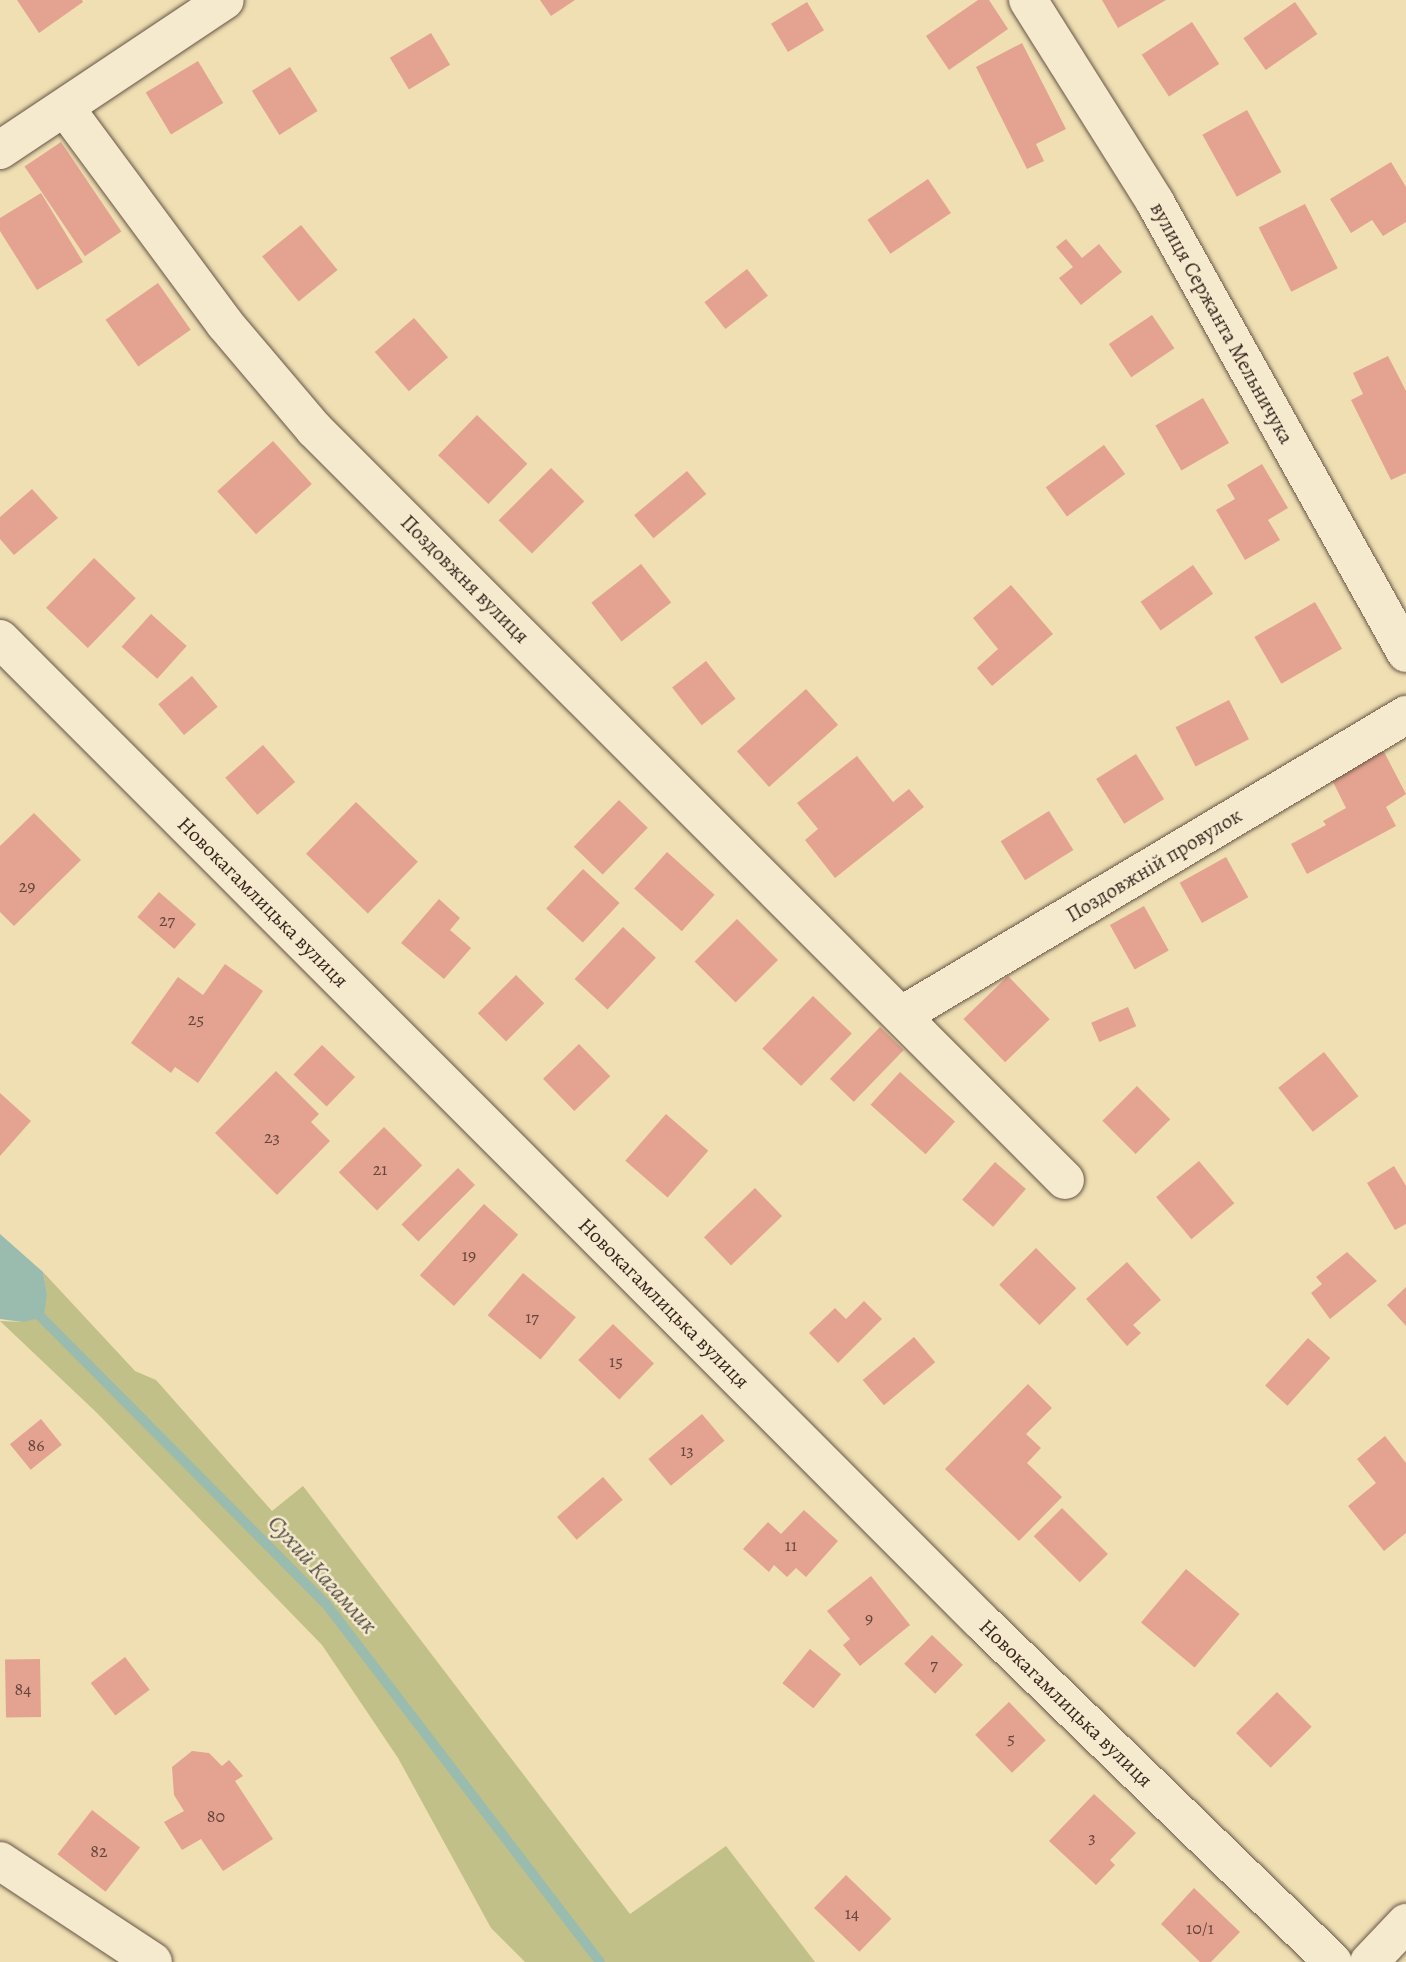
<!DOCTYPE html>
<meta charset="utf-8">
<style>
body{margin:0}
#map{position:relative;width:1406px;height:1962px;overflow:hidden;background:#efdfb3;font-family:Alegreya,serif}
div>[style]{position:absolute}
.green>*{inset:0;background:#c0c088}
.water>*{inset:0;background:#9abcaf}
.stream>*{height:10px;margin:-5px;padding:0 5px;transform-origin:5px;border-radius:5px;background:#9abcaf}
.building>*{inset:0;background:#e4a390;transform-origin:0 0}
.roads{filter:drop-shadow(0 0 2px #675545) drop-shadow(0 0 2px #675545)}
.minor>*{height:38px;margin:-19px;padding:0 19px;transform-origin:19px;border-radius:19px;background:#f5eace}
span{translate:-50% -50%;white-space:nowrap;text-align:center;line-height:1.15;-webkit-text-stroke:5px #f5eace;paint-order:stroke}
.number-label{font-size:18px;color:#64463c}
.number-label span{-webkit-text-stroke-width:0}
.street-label{font-size:21px;color:#3a2720}
.water-label{font-size:23px;color:#524c44;font-style:italic}
</style>
<div id="map">
<div class="green">
<i style="clip-path:polygon(43px 1272px,135px 1371px,156px 1380px,272px 1511px,303px 1486px,630px 1914px,726px 1846px,815px 1962px,525px 1962px,491px 1928px,398px 1758px,322px 1645px,97px 1413px,0 1321px,23px 1322px,47px 1293px)"></i>
</div>
<div class="water">
<i style="clip-path:polygon(0 1234px,43px 1272px,47px 1293px,44px 1317px,23px 1322px,0 1319px)"></i>
</div>
<div class="stream">
<i style="left:34px;top:1310px;width:416px;rotate:45.2deg"></i>
<i style="left:327px;top:1605px;width:449px;rotate:52.6deg"></i>
</div>
<div class="building">
<i style="clip-path:polygon(17px 0,82px 0,83px 2px,39px 33px)"></i>
<i style="clip-path:polygon(540px 0,575px 0,551px 16px)"></i>
<i style="clip-path:polygon(978px 0,989px 0,1008px 29px,949px 70px,926px 36px)"></i>
<i style="clip-path:polygon(1102px 0,1166px 0,1118px 28px)"></i>
<i style="left:807px;top:2px;width:33px;height:42px;rotate:59deg"></i>
<i style="left:1295px;top:2px;width:39px;height:63px;rotate:55deg"></i>
<i style="left:1192px;top:22px;width:50px;height:60px;rotate:57deg"></i>
<i style="left:431px;top:33px;width:37px;height:48px;rotate:59deg"></i>
<i style="clip-path:polygon(1022px 43px,1066px 129px,1036px 144px,1044px 161px,1027px 169px,976px 67px)"></i>
<i style="left:198px;top:61px;width:49px;height:61px;rotate:59deg"></i>
<i style="left:290px;top:67px;width:52px;height:45px;rotate:58deg"></i>
<i style="left:1247px;top:110px;width:71px;height:51px;rotate:61deg"></i>
<i style="left:61px;top:142px;width:108px;height:44px;rotate:56deg"></i>
<i style="clip-path:polygon(1391px 162px,1406px 187px,1406px 222px,1383px 236px,1372px 220px,1351px 233px,1330px 199px)"></i>
<i style="left:928px;top:179px;width:41px;height:73px;rotate:56deg"></i>
<i style="clip-path:polygon(41px 193px,83px 262px,37px 290px,0 231px,0 218px)"></i>
<i style="left:1305px;top:204px;width:72px;height:52px;rotate:63deg"></i>
<i style="left:301px;top:225px;width:58px;height:50px;rotate:51deg"></i>
<i style="clip-path:polygon(1066px 239px,1082px 258px,1099px 244px,1122px 272px,1081px 305px,1059px 278px,1073px 267px,1056px 247px)"></i>
<i style="left:747px;top:269px;width:34px;height:54px;rotate:52deg"></i>
<i style="left:158px;top:283px;width:57px;height:64px;rotate:55deg"></i>
<i style="left:1152px;top:315px;width:40px;height:52px;rotate:56deg"></i>
<i style="left:414px;top:318px;width:52px;height:52px;rotate:49deg"></i>
<i style="clip-path:polygon(1388px 356px,1406px 391px,1406px 473px,1391px 480px,1351px 400px,1363px 394px,1353px 373px)"></i>
<i style="left:1203px;top:398px;width:52px;height:55px;rotate:60deg"></i>
<i style="left:477px;top:415px;width:70px;height:56px;rotate:44deg"></i>
<i style="left:273px;top:441px;width:58px;height:75px;rotate:48deg"></i>
<i style="left:1104px;top:445px;width:36px;height:72px;rotate:54deg"></i>
<i style="clip-path:polygon(1262px 464px,1288px 508px,1268px 520px,1280px 540px,1245px 560px,1216px 510px,1235px 499px,1227px 485px)"></i>
<i style="left:551px;top:468px;width:47px;height:74px;rotate:45deg"></i>
<i style="left:687px;top:471px;width:30px;height:69px;rotate:50deg"></i>
<i style="clip-path:polygon(32px 489px,58px 518px,14px 555px,0 539px,0 517px)"></i>
<i style="left:94px;top:558px;width:58px;height:69px;rotate:44deg"></i>
<i style="left:641px;top:564px;width:49px;height:63px;rotate:52deg"></i>
<i style="left:1193px;top:565px;width:35px;height:64px;rotate:55deg"></i>
<i style="clip-path:polygon(1011px 585px,1053px 634px,992px 686px,977px 668px,998px 649px,973px 618px)"></i>
<i style="left:1315px;top:602px;width:54px;height:70px;rotate:60deg"></i>
<i style="left:151px;top:614px;width:48px;height:44px;rotate:42deg"></i>
<i style="left:706px;top:661px;width:48px;height:43px;rotate:52deg"></i>
<i style="left:192px;top:676px;width:40px;height:44px;rotate:50deg"></i>
<i style="left:806px;top:689px;width:48px;height:93px;rotate:48deg"></i>
<i style="left:1229px;top:700px;width:44px;height:60px;rotate:63deg"></i>
<i style="left:263px;top:745px;width:49px;height:50px;rotate:49deg"></i>
<i style="clip-path:polygon(1382px 748px,1406px 794px,1386px 807px,1396px 826px,1307px 874px,1291px 844px,1326px 825px,1323px 821px,1346px 808px,1330px 776px)"></i>
<i style="left:1136px;top:754px;width:53px;height:47px;rotate:58deg"></i>
<i style="clip-path:polygon(857px 756px,893px 802px,909px 789px,924px 807px,835px 878px,805px 840px,818px 829px,797px 803px)"></i>
<i style="left:619px;top:800px;width:40px;height:65px;rotate:44deg"></i>
<i style="left:356px;top:802px;width:86px;height:72px;rotate:44deg"></i>
<i style="left:1049px;top:811px;width:46px;height:57px;rotate:58deg"></i>
<i style="clip-path:polygon(34px 813px,81px 860px,14px 926px,0 912px,0 846px)"></i>
<i style="left:667px;top:852px;width:64px;height:49px;rotate:42deg"></i>
<i style="left:1226px;top:857px;width:46px;height:53px;rotate:61deg"></i>
<i style="left:583px;top:869px;width:50px;height:54px;rotate:43deg"></i>
<i style="left:159px;top:892px;width:49px;height:33px;rotate:41deg"></i>
<i style="clip-path:polygon(439px 899px,460px 918px,450px 930px,471px 948px,444px 979px,401px 943px)"></i>
<i style="left:1144px;top:906px;width:51px;height:39px;rotate:61deg"></i>
<i style="left:737px;top:919px;width:58px;height:60px;rotate:45deg"></i>
<i style="left:623px;top:927px;width:45px;height:71px;rotate:43deg"></i>
<i style="clip-path:polygon(225px 964px,263px 991px,198px 1083px,175px 1067px,171px 1073px,131px 1043px,178px 977px,203px 995px)"></i>
<i style="left:516px;top:975px;width:40px;height:54px;rotate:45deg"></i>
<i style="left:1008px;top:976px;width:60px;height:62px;rotate:46deg"></i>
<i style="left:813px;top:996px;width:54px;height:73px;rotate:44deg"></i>
<i style="left:1128px;top:1007px;width:21px;height:40px;rotate:67deg"></i>
<i style="left:880px;top:1027px;width:33px;height:72px;rotate:44deg"></i>
<i style="left:579px;top:1044px;width:45px;height:50px;rotate:46deg"></i>
<i style="left:322px;top:1045px;width:46px;height:41px;rotate:44deg"></i>
<i style="left:1324px;top:1052px;width:56px;height:58px;rotate:52deg"></i>
<i style="clip-path:polygon(276px 1071px,319px 1114px,311px 1122px,330px 1141px,277px 1195px,215px 1133px)"></i>
<i style="left:900px;top:1072px;width:74px;height:44px;rotate:42deg"></i>
<i style="left:1137px;top:1086px;width:47px;height:49px;rotate:45deg"></i>
<i style="clip-path:polygon(0 1093px,31px 1121px,0 1156px)"></i>
<i style="left:666px;top:1114px;width:56px;height:62px;rotate:41deg"></i>
<i style="left:384px;top:1127px;width:54px;height:64px;rotate:45deg"></i>
<i style="left:1199px;top:1161px;width:55px;height:56px;rotate:50deg"></i>
<i style="left:995px;top:1162px;width:41px;height:50px;rotate:41deg"></i>
<i style="clip-path:polygon(1394px 1166px,1406px 1186px,1406px 1224px,1395px 1230px,1367px 1183px)"></i>
<i style="left:458px;top:1168px;width:24px;height:80px;rotate:45deg"></i>
<i style="left:755px;top:1188px;width:39px;height:71px;rotate:46deg"></i>
<i style="left:484px;top:1204px;width:46px;height:96px;rotate:42deg"></i>
<i style="left:1036px;top:1248px;width:57px;height:52px;rotate:45deg"></i>
<i style="clip-path:polygon(1347px 1252px,1377px 1281px,1330px 1319px,1311px 1293px,1322px 1284px,1316px 1277px)"></i>
<i style="clip-path:polygon(1127px 1262px,1161px 1300px,1133px 1325px,1141px 1333px,1127px 1346px,1086px 1299px)"></i>
<i style="left:523px;top:1273px;width:69px;height:55px;rotate:40deg"></i>
<i style="clip-path:polygon(1406px 1287px,1406px 1326px,1387px 1305px)"></i>
<i style="clip-path:polygon(864px 1301px,882px 1319px,838px 1363px,809px 1333px,835px 1308px,846px 1319px)"></i>
<i style="left:613px;top:1324px;width:57px;height:50px;rotate:44deg"></i>
<i style="left:914px;top:1337px;width:33px;height:67px;rotate:50deg"></i>
<i style="left:1308px;top:1338px;width:30px;height:64px;rotate:42deg"></i>
<i style="clip-path:polygon(1028px 1384px,1052px 1408px,1026px 1434px,1041px 1448px,1027px 1463px,1062px 1497px,1019px 1541px,945px 1469px)"></i>
<i style="left:702px;top:1414px;width:35px;height:70px;rotate:50deg"></i>
<i style="left:41px;top:1419px;width:33px;height:40px;rotate:51deg"></i>
<i style="clip-path:polygon(1385px 1436px,1406px 1463px,1406px 1533px,1384px 1551px,1348px 1506px,1376px 1483px,1357px 1459px)"></i>
<i style="left:603px;top:1477px;width:30px;height:61px;rotate:49deg"></i>
<i style="left:1062px;top:1508px;width:65px;height:40px;rotate:45deg"></i>
<i style="clip-path:polygon(804px 1510px,838px 1541px,806px 1577px,796px 1568px,787px 1577px,774px 1565px,769px 1572px,743px 1549px,768px 1522px,781px 1534px)"></i>
<i style="left:1186px;top:1569px;width:70px;height:70px;rotate:40deg"></i>
<i style="clip-path:polygon(871px 1576px,910px 1625px,860px 1666px,843px 1645px,850px 1639px,827px 1611px)"></i>
<i style="left:932px;top:1635px;width:43px;height:40px;rotate:44deg"></i>
<i style="left:810px;top:1649px;width:40px;height:44px;rotate:39deg"></i>
<i style="left:125px;top:1657px;width:41px;height:43px;rotate:53deg"></i>
<i style="left:40px;top:1659px;width:58px;height:35px;rotate:89deg"></i>
<i style="left:1277px;top:1692px;width:49px;height:58px;rotate:45deg"></i>
<i style="left:1009px;top:1702px;width:53px;height:47px;rotate:46deg"></i>
<i style="clip-path:polygon(192px 1751px,209px 1753px,222px 1766px,229px 1760px,243px 1776px,235px 1781px,273px 1839px,223px 1871px,201px 1839px,182px 1850px,164px 1822px,184px 1811px,174px 1795px,172px 1767px)"></i>
<i style="clip-path:polygon(1094px 1794px,1136px 1833px,1110px 1860px,1115px 1865px,1096px 1885px,1049px 1841px)"></i>
<i style="left:92px;top:1810px;width:61px;height:56px;rotate:38deg"></i>
<i style="left:846px;top:1875px;width:63px;height:46px;rotate:44deg"></i>
<i style="clip-path:polygon(1194px 1888px,1240px 1932px,1211px 1962px,1200px 1962px,1161px 1924px)"></i>
</div>
<div class="roads">
<div class="minor">
<i style="left:1028px;top:0;width:239px;rotate:57.8deg"></i>
<i style="left:1155px;top:202px;width:516px;rotate:60.9deg"></i>
<i style="left:66px;top:109px;width:267px;rotate:53.5deg"></i>
<i style="left:225px;top:324px;width:138px;rotate:49.7deg"></i>
<i style="left:314px;top:429px;width:1062px;rotate:45deg"></i>
<i style="left:0;top:150px;width:270px;rotate:-33.7deg"></i>
<i style="left:0;top:639px;width:1388px;rotate:45.03deg"></i>
<i style="left:981px;top:1621px;width:490px;rotate:44.1deg"></i>
<i style="left:902px;top:1015px;width:587px;rotate:-30.76deg"></i>
<i style="left:0;top:1861px;width:183px;rotate:33.4deg"></i>
<i style="left:1369px;top:1962px;width:54px;rotate:-46.5deg"></i>
</div>
</div>
<div class="number-label">
<span style="left:27px;top:886px">29</span>
<span style="left:167px;top:920px">27</span>
<span style="left:196px;top:1019px">25</span>
<span style="left:272px;top:1137px">23</span>
<span style="left:380px;top:1169px">21</span>
<span style="left:469px;top:1255px">19</span>
<span style="left:532px;top:1317px">17</span>
<span style="left:616px;top:1361px">15</span>
<span style="left:36px;top:1445px">86</span>
<span style="left:687px;top:1450px">13</span>
<span style="left:791px;top:1545px">11</span>
<span style="left:869px;top:1618px">9</span>
<span style="left:934px;top:1664px">7</span>
<span style="left:23px;top:1689px">84</span>
<span style="left:1011px;top:1738px">5</span>
<span style="left:216px;top:1816px">80</span>
<span style="left:1092px;top:1837px">3</span>
<span style="left:99px;top:1851px">82</span>
<span style="left:852px;top:1913px">14</span>
<span style="left:1200px;top:1928px">10/1</span>
</div>
<div class="street-label">
<span style="left:1222px;top:323px;rotate:61deg">вулиця Сержанта Мельничука</span>
<span style="left:465px;top:579px;rotate:45deg">Поздовжня вулиця</span>
<span style="left:1154px;top:865px;rotate:-31deg">Поздовжній провулок</span>
<span style="left:263px;top:902px;rotate:45deg">Новокагамлицька вулиця</span>
<span style="left:664px;top:1303px;rotate:45deg">Новокагамлицька вулиця</span>
<span style="left:1066px;top:1703px;rotate:44deg">Новокагамлицька вулиця</span>
</div>
<div class="water-label">
<span style="left:322px;top:1575px;rotate:48deg">Сухий Кагамлик</span>
</div>
</div>
